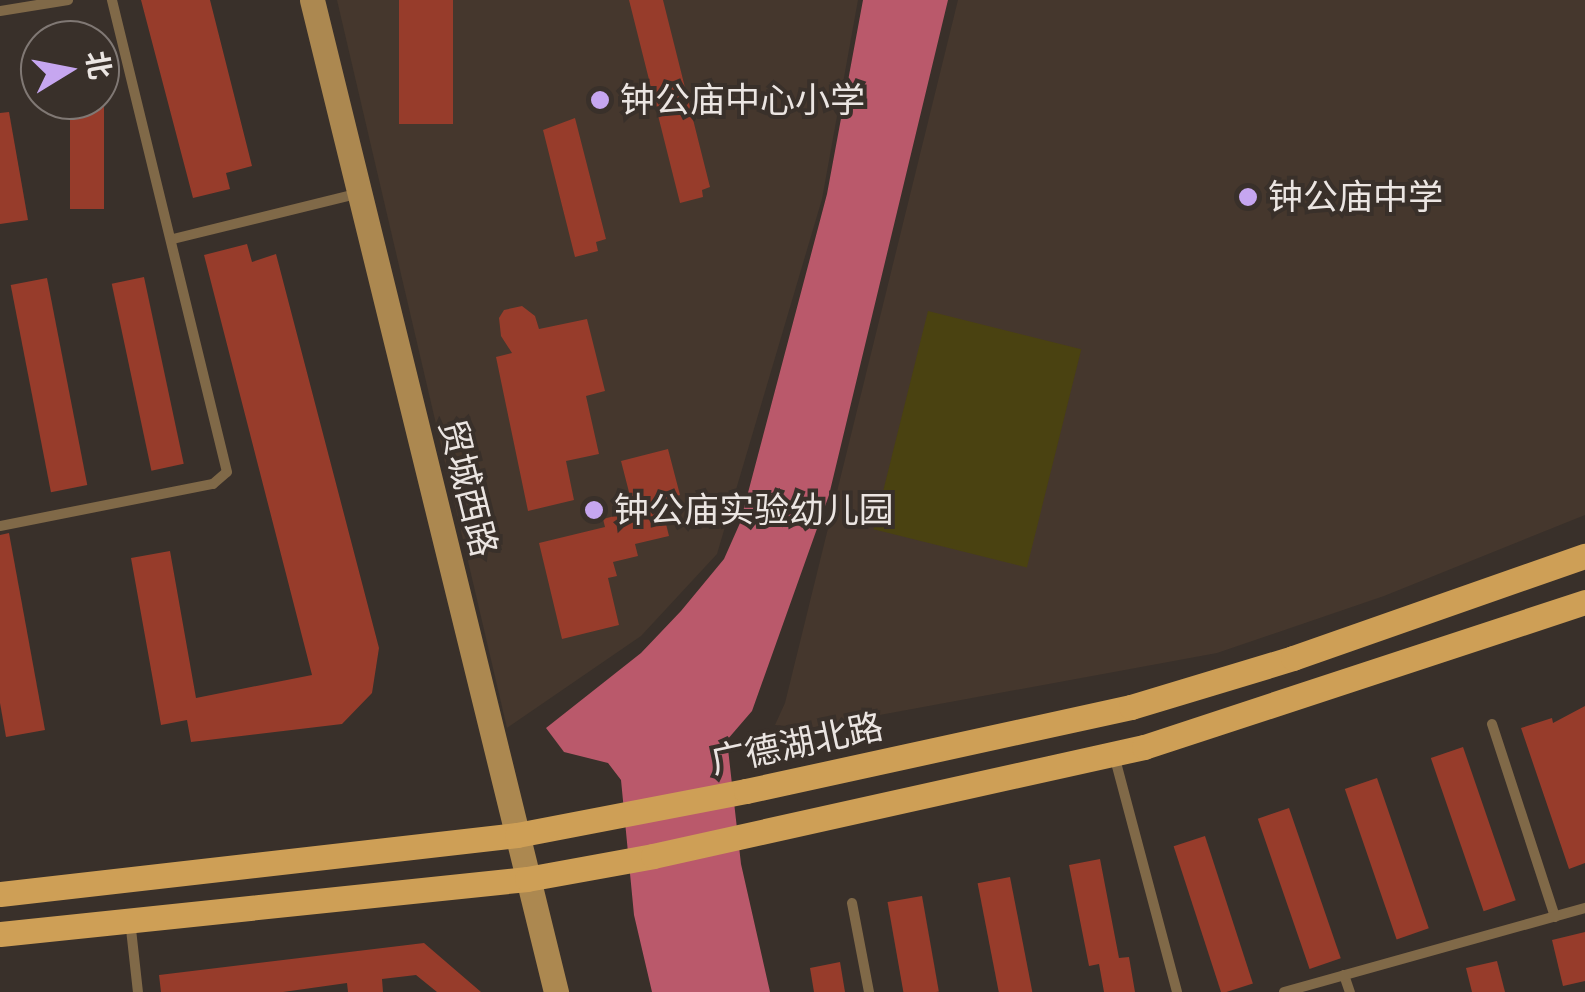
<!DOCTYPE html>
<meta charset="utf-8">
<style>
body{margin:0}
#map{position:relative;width:1585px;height:992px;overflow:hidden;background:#39302a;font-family:"Zilla Slab","Noto Sans SC",serif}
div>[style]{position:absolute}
.built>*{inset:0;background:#45372d}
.green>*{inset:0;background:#4a4211;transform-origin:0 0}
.water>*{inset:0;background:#ba596b}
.building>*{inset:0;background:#973c2b;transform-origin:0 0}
.service>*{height:10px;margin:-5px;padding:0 5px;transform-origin:5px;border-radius:5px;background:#806948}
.secondary>*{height:25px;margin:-12.5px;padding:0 12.5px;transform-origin:12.5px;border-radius:12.5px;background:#ac8850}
.primary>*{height:25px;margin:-12.5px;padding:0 12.5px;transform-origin:12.5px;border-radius:12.5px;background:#ce9f56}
.dots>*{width:28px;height:28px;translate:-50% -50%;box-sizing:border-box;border:5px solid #39302a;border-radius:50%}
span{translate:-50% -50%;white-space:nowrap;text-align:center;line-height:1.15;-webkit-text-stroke:8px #39302a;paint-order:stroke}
.poi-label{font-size:35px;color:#ebe5e2}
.left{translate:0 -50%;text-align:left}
.street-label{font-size:35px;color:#ebe5e2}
.north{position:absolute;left:20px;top:20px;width:100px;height:100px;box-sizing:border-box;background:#39302a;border:2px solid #807874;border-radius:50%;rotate:80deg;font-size:28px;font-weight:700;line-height:40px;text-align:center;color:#ebe5e2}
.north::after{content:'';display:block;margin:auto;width:35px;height:45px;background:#c6a6f0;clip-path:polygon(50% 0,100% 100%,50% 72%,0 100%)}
</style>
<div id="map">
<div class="built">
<i style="clip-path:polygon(337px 0,858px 0,822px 199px,717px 554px,641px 636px,507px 728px)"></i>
<i style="clip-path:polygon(958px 0,1585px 0,1585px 515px,1384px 596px,1217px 653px,809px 728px,775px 725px,785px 703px)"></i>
</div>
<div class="green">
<i style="left:928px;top:311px;width:158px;height:225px;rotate:14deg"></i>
</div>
<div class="water">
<i style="clip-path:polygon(863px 0,948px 0,829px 495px,752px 711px,727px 740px,741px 864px,770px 992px,652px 992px,634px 915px,621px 780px,608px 763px,564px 752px,546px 728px,641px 653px,681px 611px,724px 559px,740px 523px,827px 194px)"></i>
</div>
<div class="building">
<i style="clip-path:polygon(141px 0,210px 0,252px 166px,226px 173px,230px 189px,193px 198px)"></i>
<i style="left:399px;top:0;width:54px;height:124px"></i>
<i style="clip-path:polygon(629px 0,663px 0,710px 187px,702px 190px,703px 197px,680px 203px)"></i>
<i style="left:70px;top:100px;width:34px;height:109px"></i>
<i style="clip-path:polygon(9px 112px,28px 220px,0 224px,0 113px)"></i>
<i style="clip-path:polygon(575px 118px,606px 239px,596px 242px,598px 251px,575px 257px,543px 130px)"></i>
<i style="clip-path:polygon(247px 244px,252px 262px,276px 254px,379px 648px,372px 693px,342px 724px,191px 742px,187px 720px,161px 725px,131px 558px,170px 551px,196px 698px,312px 675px,204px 255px)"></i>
<i style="left:144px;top:277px;width:191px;height:33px;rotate:78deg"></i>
<i style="left:47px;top:278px;width:211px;height:37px;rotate:79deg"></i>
<i style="clip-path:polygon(522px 306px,535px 316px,539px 329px,587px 319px,605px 391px,586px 396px,599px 454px,566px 461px,574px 500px,528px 511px,496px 357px,512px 353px,501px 336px,499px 318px,504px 310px)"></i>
<i style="clip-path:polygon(668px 449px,680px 495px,660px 500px,669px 536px,635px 544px,638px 556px,613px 562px,617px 576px,608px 578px,619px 625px,562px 639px,539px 543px,605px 527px,603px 519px,626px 513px,623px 498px,630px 496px,621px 461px)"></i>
<i style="clip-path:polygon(9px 533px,45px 730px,6px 737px,0 703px,0 535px)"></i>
<i style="clip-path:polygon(1585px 706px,1585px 863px,1569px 869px,1521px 728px,1552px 718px,1553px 723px)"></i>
<i style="left:1463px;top:747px;width:162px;height:34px;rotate:71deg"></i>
<i style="left:1377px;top:778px;width:159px;height:34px;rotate:71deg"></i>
<i style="left:1289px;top:808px;width:159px;height:33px;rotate:71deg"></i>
<i style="left:1205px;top:836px;width:155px;height:33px;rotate:72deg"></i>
<i style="clip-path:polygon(1100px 859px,1119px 958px,1129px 957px,1135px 992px,1104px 992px,1099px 964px,1089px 966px,1069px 865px)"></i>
<i style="left:1010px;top:877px;width:117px;height:33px;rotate:79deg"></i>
<i style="left:922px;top:896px;width:97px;height:35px;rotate:80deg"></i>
<i style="clip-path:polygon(1585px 932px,1585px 981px,1563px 986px,1552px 940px)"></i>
<i style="clip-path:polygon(424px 943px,481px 992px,437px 992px,416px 975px,382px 979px,383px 992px,348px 992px,347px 983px,283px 992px,161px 992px,159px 975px)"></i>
<i style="clip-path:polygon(1497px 961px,1505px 992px,1472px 992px,1466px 968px)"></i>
<i style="clip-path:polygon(840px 962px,845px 992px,814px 992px,810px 968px)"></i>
</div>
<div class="service">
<i style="left:0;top:11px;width:69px;rotate:-9.2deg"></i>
<i style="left:173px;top:239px;width:188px;rotate:-13.8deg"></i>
<i style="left:0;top:526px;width:217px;rotate:-11.2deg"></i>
<i style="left:213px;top:484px;width:18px;rotate:-41deg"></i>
<i style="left:227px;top:472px;width:486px;rotate:-103.7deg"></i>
<i style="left:1492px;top:724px;width:203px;rotate:71.9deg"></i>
<i style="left:1114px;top:755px;width:245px;rotate:75.1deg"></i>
<i style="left:852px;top:903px;width:91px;rotate:79.2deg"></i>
<i style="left:130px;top:920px;width:72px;rotate:83.7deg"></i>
<i style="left:1344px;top:975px;width:18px;rotate:71deg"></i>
<i style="left:1284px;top:992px;width:313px;rotate:-15.6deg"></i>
</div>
<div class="secondary">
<i style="left:312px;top:0;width:1022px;rotate:76.18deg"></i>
</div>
<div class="primary">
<i style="left:0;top:894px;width:520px;rotate:-6.51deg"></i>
<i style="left:517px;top:835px;width:233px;rotate:-10.9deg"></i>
<i style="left:746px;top:791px;width:394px;rotate:-12.3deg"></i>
<i style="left:1131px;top:707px;width:169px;rotate:-16.8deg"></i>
<i style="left:1293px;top:658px;width:309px;rotate:-19.3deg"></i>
<i style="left:0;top:934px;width:530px;rotate:-5.96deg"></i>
<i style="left:527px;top:879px;width:128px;rotate:-10.3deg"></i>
<i style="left:653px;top:856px;width:503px;rotate:-12.52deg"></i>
<i style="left:1144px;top:747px;width:464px;rotate:-18.2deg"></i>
</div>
<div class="dots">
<i style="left:600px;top:100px;background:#c6a6f0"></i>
<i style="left:1248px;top:197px;background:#c6a6f0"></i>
<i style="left:594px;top:510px;background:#c6a6f0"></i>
</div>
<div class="poi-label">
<span class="left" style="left:620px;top:100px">钟公庙中心小学</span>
<span class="left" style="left:1268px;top:197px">钟公庙中学</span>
<span class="left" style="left:614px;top:510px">钟公庙实验幼儿园</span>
</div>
<div class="street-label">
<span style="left:468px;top:488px;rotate:76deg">贸城西路</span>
<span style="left:797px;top:744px;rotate:-12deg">广德湖北路</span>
</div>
<div class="north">北</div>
</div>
